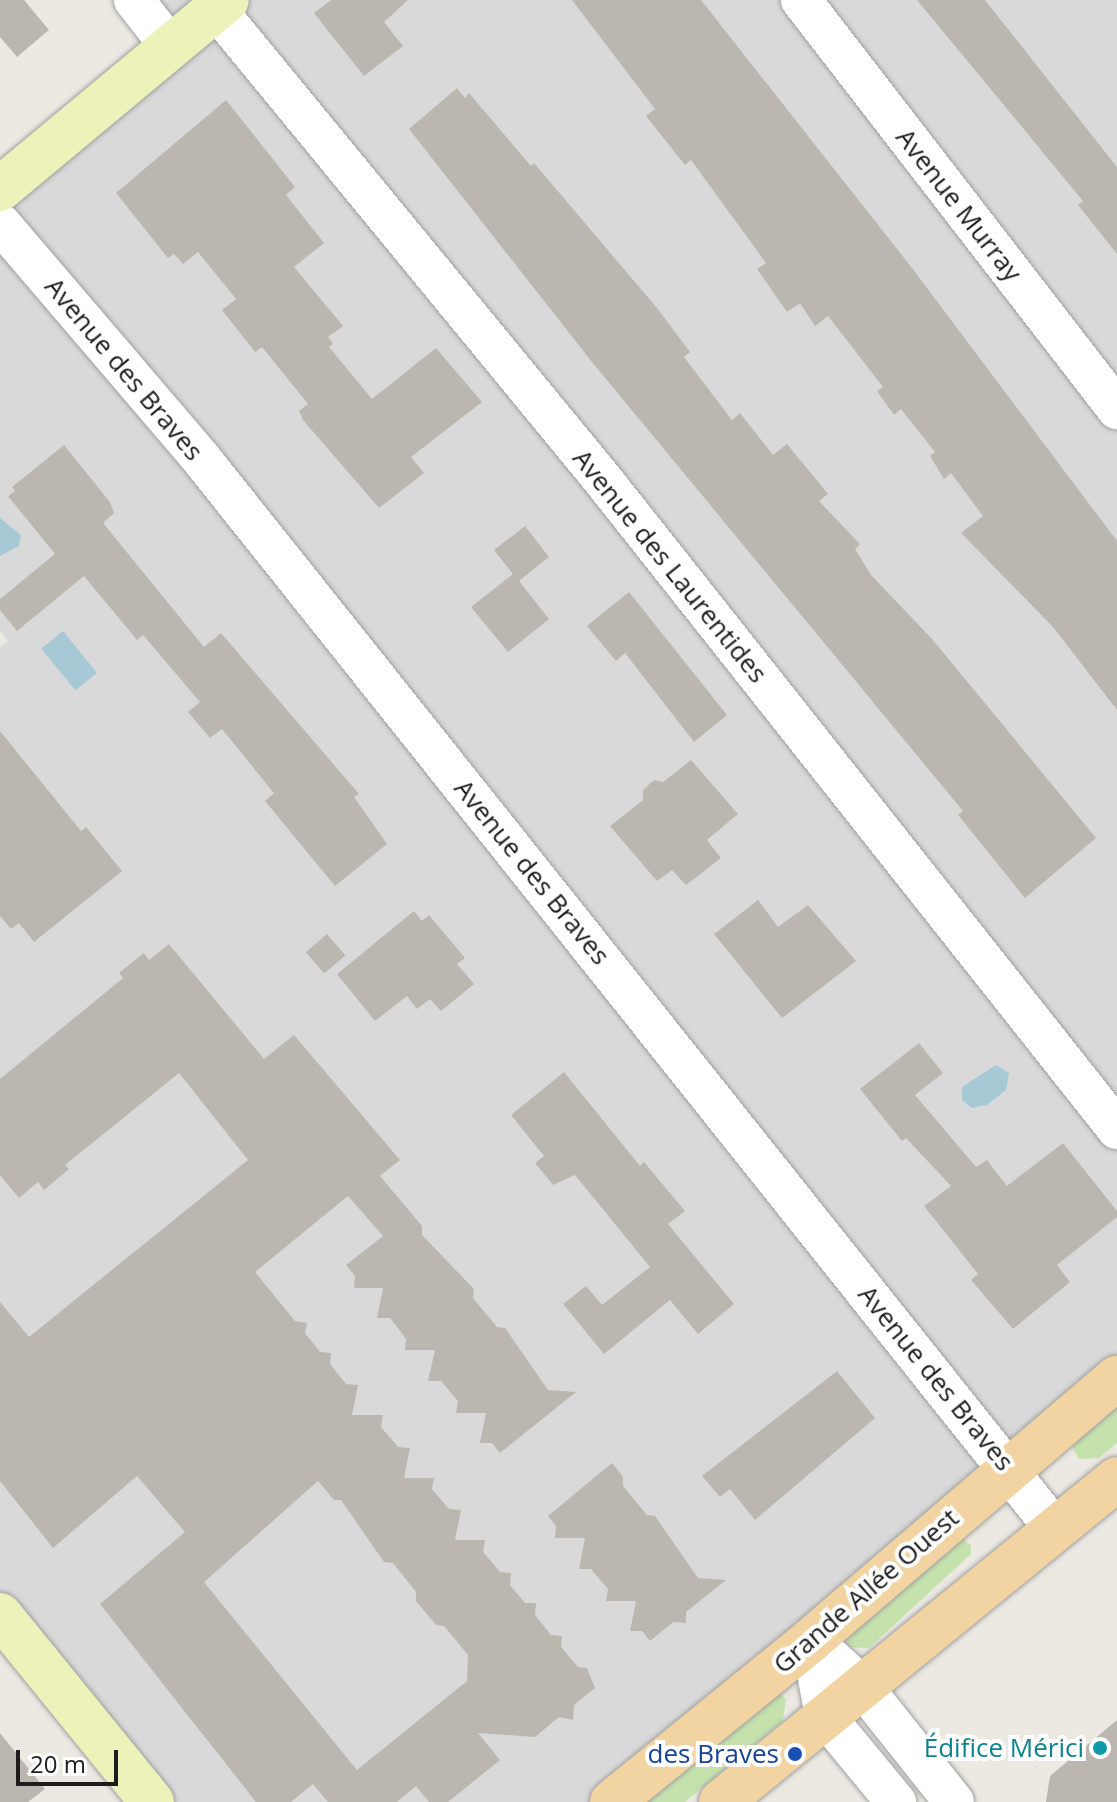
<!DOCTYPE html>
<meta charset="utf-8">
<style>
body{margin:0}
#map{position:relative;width:1117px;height:1802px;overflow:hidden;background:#ece9e3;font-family:"Open Sans",sans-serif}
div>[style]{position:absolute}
.residential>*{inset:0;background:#dad9d9}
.grass>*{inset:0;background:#c5e2ad}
.water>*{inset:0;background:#a7c9d6;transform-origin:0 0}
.building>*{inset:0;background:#bcb6b0;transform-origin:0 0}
.roads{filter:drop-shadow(0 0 2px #a0a0a0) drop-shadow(0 0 2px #a0a0a0)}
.street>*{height:40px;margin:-20px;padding:0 20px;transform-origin:20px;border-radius:20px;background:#fff}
.secondary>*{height:44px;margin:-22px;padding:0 22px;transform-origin:22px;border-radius:22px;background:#edf2bb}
.primary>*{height:44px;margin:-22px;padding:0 22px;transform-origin:22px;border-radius:22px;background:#f2d3a2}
.dots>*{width:22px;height:22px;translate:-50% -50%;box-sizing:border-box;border:4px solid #fff;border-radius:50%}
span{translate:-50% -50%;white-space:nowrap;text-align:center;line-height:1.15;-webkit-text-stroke:8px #fff;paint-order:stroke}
.street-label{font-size:26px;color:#1c1c1c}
.culture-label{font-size:26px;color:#0d838f}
.right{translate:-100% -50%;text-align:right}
.transit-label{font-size:26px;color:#164399}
.scale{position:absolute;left:16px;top:1750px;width:102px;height:36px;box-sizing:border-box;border:4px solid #1c1c1c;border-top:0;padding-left:10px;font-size:24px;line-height:28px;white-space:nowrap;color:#1c1c1c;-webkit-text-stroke:6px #fff;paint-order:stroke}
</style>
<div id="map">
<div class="residential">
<i style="clip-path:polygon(134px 0,1117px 0,1117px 1378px,612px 1802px,152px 1802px,0 1615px,0 647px,8px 641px,0 631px,0 189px,170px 47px)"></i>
</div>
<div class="grass">
<i style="clip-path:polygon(1117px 1393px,1117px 1443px,1099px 1458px,1079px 1459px,1069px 1440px)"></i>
<i style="clip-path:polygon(958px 1533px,971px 1546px,971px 1554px,869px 1648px,849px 1647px,844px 1638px)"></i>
<i style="clip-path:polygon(779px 1693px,786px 1699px,783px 1721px,685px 1802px,625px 1802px)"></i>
</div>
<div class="water">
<i style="clip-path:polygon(0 518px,21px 535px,19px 546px,0 556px)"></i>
<i style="left:63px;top:631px;width:54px;height:28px;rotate:51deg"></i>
<i style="clip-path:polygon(996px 1065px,1009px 1073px,1006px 1090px,987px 1105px,972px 1108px,962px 1100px,962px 1087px)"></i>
</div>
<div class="building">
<i style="clip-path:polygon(0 0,24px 0,49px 30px,17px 57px,0 37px)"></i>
<i style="clip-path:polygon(331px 0,408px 0,384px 22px,403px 46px,364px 76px,314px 13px)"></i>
<i style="clip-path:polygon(572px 0,701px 0,912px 268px,1117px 541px,1117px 710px,1053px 627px,961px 533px,983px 516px,951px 473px,944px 479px,930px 456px,935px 452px,901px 409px,894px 415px,877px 391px,883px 387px,828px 316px,815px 326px,800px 303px,787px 312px,757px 269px,766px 263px,691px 160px,685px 165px,646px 116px,655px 109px)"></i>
<i style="clip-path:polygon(917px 0,985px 0,1117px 167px,1117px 254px,1078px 205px,1083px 201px)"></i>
<i style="clip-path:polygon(457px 88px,465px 98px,469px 93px,531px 166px,534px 163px,657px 308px,690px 352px,684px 357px,732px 420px,740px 413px,773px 455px,787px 444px,828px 494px,819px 501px,860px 544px,855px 549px,871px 575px,932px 639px,1096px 838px,1025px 898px,958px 815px,963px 811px,592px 362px,409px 129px)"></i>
<i style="clip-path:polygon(226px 100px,295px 187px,286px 195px,324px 243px,294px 267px,343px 326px,328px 337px,333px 344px,329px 347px,372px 399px,436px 348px,482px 402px,411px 457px,424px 473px,379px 508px,303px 420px,299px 411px,308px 404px,262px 347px,255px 352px,222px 310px,236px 299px,198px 252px,183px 264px,174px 254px,168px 258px,116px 193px)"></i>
<i style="clip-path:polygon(64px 445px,110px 502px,114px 513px,103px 523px,204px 647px,221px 633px,359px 794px,354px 797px,387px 844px,335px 886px,265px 801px,274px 793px,222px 729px,210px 738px,188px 712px,200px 702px,143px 635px,137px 640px,84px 576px,17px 631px,0 610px,0 599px,55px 554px,8px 496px,15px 491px,12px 487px)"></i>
<i style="clip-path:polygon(525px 526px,549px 557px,519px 581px,549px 619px,508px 652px,471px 607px,513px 574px,494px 550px)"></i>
<i style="clip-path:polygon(629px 592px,727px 715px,694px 742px,625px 653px,616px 661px,587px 626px)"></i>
<i style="clip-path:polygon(0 731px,81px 831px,86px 827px,122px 871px,34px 942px,19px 923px,11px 929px,0 916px)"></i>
<i style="clip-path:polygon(691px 760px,738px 814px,707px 840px,721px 858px,686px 885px,672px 870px,657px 881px,610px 826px,643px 800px,643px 790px,654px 780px,663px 782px)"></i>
<i style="clip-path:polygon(758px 900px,778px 927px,808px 905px,856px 961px,782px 1018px,714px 934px)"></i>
<i style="clip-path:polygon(414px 911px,422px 921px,429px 915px,465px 958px,457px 964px,474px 984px,441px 1011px,430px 999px,417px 1009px,407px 996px,375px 1021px,337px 974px)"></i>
<i style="left:327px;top:934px;width:28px;height:28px;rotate:49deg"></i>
<i style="clip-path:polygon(evenodd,169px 944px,264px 1059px,294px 1035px,400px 1160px,380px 1176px,422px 1226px,422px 1235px,474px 1289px,473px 1298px,497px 1327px,505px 1328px,548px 1390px,576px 1392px,500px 1453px,492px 1443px,480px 1443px,486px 1413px,456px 1413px,458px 1401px,441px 1381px,428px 1381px,435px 1350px,405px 1350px,406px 1339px,398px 1328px,390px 1318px,377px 1318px,383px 1288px,354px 1288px,355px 1276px,346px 1265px,383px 1236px,348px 1196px,255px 1272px,295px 1321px,307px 1323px,305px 1333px,320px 1352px,331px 1353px,330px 1364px,346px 1384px,358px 1385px,352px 1415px,383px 1415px,381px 1427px,398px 1447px,410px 1448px,404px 1478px,434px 1478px,432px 1489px,449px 1509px,461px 1510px,455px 1540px,485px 1540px,483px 1552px,500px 1572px,511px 1573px,510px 1585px,525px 1603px,536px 1603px,535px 1615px,551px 1635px,562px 1636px,561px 1647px,578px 1667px,587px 1668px,595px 1688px,574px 1705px,573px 1720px,559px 1717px,535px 1737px,478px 1733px,500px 1760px,448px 1802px,429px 1802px,416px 1786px,397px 1802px,328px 1802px,313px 1784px,291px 1802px,256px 1802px,100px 1604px,185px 1532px,137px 1476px,53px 1548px,0 1481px,0 1302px,29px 1337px,248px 1160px,179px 1073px,65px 1165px,69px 1169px,44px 1190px,38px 1182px,19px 1198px,0 1175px,0 1079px,123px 978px,119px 973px,144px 953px,149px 960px,169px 944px,318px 1481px,334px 1500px,341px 1500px,384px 1562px,393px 1563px,416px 1592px,416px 1601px,436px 1625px,444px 1626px,468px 1655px,467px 1681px,357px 1770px,204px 1582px,318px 1481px)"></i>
<i style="clip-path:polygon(919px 1043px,943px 1073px,915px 1095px,976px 1167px,987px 1160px,1007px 1186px,1063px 1143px,1117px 1211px,1117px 1217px,1057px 1265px,1070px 1282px,1013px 1329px,971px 1280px,978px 1274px,924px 1206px,951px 1186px,906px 1138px,902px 1141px,860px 1089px)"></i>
<i style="clip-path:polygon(564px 1072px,640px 1166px,644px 1162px,685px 1211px,668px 1224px,734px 1304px,698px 1334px,670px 1300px,604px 1354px,563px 1304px,586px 1286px,602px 1305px,650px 1267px,575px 1175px,553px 1185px,535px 1163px,544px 1156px,511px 1115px)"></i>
<i style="clip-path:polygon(837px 1371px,875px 1418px,755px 1520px,730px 1489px,720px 1497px,702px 1476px)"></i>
<i style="clip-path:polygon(612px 1463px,623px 1477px,623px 1486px,647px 1515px,655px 1516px,698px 1578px,726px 1580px,686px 1612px,686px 1623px,673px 1622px,650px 1641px,642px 1631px,630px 1631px,636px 1601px,606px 1601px,608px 1589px,591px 1569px,579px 1569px,585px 1538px,555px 1538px,556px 1526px,548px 1516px)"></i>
<i style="clip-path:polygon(1117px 1720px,1117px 1802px,1046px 1802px,1050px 1776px)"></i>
<i style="clip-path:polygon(0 1733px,45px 1789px,28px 1802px,0 1802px)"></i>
</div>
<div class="roads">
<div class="street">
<i style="left:134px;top:0;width:58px;rotate:52deg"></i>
<i style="left:801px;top:0;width:517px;rotate:52.31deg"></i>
<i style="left:216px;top:9px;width:610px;rotate:50.59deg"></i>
<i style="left:603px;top:480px;width:828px;rotate:51.62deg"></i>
<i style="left:0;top:223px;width:313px;rotate:49.5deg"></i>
<i style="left:203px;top:461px;width:1366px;rotate:51.42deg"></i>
<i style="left:811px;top:1640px;width:67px;rotate:42deg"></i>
<i style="left:861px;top:1685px;width:149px;rotate:51.5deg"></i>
<i style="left:811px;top:1640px;width:77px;rotate:79.6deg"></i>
<i style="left:825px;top:1716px;width:112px;rotate:50.5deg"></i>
</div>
<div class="secondary">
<i style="left:0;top:189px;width:295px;rotate:-39.8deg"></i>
<i style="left:0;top:1615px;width:241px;rotate:50.9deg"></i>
</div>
<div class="primary">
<i style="left:612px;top:1802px;width:257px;rotate:-39.1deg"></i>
<i style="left:811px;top:1640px;width:403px;rotate:-40.6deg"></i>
<i style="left:721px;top:1802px;width:511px;rotate:-39.2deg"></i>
</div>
</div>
<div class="dots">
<i style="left:1100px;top:1748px;background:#0f9aa8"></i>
<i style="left:795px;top:1754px;background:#1a4fb4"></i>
</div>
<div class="street-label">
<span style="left:959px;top:205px;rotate:52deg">Avenue Murray</span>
<span style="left:124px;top:369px;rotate:50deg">Avenue des Braves</span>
<span style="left:670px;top:566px;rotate:51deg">Avenue des Laurentides</span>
<span style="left:532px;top:872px;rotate:51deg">Avenue des Braves</span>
<span style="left:936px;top:1378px;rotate:51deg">Avenue des Braves</span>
<span style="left:866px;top:1591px;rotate:-41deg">Grande Allée Ouest</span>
</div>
<div class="culture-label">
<span class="right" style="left:1084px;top:1748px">Édifice Mérici</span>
</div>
<div class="transit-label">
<span class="right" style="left:779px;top:1754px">des Braves</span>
</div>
<div class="scale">20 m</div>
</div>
